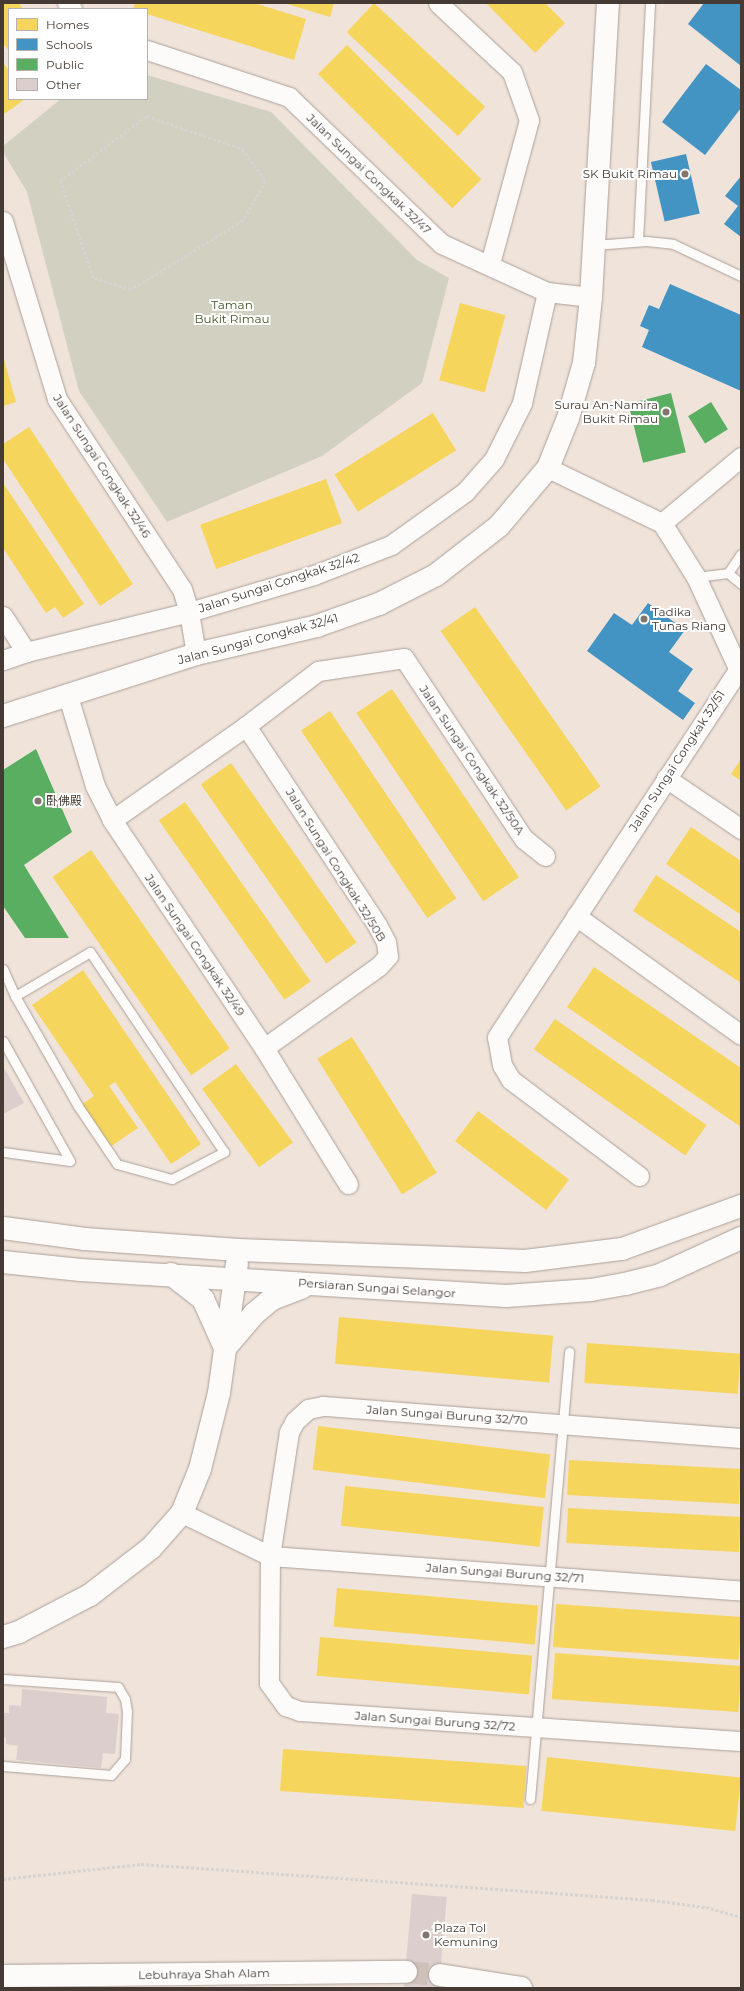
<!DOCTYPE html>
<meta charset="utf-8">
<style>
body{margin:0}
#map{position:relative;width:744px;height:1991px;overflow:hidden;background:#f0e3da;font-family:Montserrat,"Noto Sans SC",sans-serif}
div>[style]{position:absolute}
.green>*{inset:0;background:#d1d0c1}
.homes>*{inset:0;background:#f6d55c;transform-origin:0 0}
.schools>*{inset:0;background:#4393c3;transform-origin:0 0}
.public>*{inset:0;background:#5aae61;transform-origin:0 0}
.building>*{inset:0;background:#dbcecd;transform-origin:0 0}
.highway-tunnel>*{height:22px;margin-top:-11px;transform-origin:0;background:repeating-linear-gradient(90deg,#cec1b9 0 22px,transparent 0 33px)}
.path>*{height:2.5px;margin-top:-1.25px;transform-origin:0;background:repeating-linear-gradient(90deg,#d6d3d1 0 3px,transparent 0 5px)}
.roads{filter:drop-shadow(0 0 1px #aaa099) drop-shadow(0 0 1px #aaa099)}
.lane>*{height:9px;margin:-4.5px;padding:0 4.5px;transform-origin:4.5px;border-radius:4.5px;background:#fdfbf9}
.street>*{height:19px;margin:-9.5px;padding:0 9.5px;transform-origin:9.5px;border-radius:9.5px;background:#fdfbf9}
.secondary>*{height:22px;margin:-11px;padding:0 11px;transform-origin:11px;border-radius:11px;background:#fdfbf9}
.highway>*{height:22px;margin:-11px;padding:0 11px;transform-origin:11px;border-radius:11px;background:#fdfbf9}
.dots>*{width:11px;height:11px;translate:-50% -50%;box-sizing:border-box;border:2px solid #fff;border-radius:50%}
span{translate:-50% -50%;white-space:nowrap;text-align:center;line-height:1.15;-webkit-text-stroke:4px #fff;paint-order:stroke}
.street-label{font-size:12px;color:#453b34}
.poi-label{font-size:12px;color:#453b34}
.right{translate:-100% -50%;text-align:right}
.left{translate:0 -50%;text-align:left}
.park-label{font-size:12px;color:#445824}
.frame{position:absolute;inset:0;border:4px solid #453b34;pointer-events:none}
.legend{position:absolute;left:8px;top:8px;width:140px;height:92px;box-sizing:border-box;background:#fff;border:1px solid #b5b1ae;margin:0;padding:5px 7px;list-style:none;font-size:12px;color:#453b34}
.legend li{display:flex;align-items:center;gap:8px;height:20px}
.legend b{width:20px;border:1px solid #b5b1ae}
</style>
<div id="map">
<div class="green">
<i style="clip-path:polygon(147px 75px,271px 112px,417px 260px,449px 278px,422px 383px,322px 456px,167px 522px,79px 391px,27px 192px,3px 152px,3px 146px,61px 99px,147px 99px)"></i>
</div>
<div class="homes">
<i style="clip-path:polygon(3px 3px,19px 3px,23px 9px,9px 9px,9px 51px,3px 43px)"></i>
<i style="clip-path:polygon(135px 3px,254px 3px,306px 19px,294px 60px,147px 14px,147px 9px,133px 9px)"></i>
<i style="clip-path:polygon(284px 3px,334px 3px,330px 17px)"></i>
<i style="left:374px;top:3px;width:152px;height:40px;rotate:43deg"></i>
<i style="clip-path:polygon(486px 3px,545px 3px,565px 23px,535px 53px)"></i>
<i style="left:347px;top:45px;width:190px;height:41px;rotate:45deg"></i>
<i style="clip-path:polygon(3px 62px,9px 71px,9px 99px,25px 99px,3px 115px)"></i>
<i style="left:460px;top:303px;width:47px;height:80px;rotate:15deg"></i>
<i style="clip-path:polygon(3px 356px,16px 402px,3px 406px)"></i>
<i style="left:433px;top:413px;width:44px;height:116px;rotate:58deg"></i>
<i style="clip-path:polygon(29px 427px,133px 584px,100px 606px,3px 459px,3px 444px)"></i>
<i style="left:326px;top:479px;width:47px;height:134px;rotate:70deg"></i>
<i style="clip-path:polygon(3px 483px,84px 604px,63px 618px,55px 607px,46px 613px,3px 548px)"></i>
<i style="left:475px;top:607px;width:219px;height:42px;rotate:55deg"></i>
<i style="left:392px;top:689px;width:227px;height:43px;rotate:56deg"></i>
<i style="left:330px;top:711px;width:226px;height:35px;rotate:56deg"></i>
<i style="clip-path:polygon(741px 759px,741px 781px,731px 774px)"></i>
<i style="left:231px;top:763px;width:219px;height:37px;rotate:55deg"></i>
<i style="left:185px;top:802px;width:219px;height:32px;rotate:55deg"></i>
<i style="clip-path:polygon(691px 827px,741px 861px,741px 915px,666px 864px)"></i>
<i style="left:91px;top:850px;width:242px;height:47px;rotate:55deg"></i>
<i style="clip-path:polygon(656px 875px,741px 932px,741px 983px,633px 911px)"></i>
<i style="clip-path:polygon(594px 967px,741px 1068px,741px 1127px,567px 1007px)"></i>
<i style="clip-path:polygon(83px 970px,201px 1144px,171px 1164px,115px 1082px,109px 1086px,138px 1128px,110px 1147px,81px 1105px,94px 1096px,32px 1005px)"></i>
<i style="left:555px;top:1019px;width:185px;height:37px;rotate:35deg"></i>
<i style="left:352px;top:1037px;width:160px;height:41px;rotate:58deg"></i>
<i style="left:236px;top:1064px;width:97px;height:42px;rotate:54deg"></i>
<i style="left:478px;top:1111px;width:114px;height:38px;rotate:37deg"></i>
<i style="left:339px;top:1317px;width:215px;height:47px;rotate:5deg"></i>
<i style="left:587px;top:1343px;width:154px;height:40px;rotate:4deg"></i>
<i style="left:318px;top:1426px;width:234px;height:44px;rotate:7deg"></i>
<i style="left:569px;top:1460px;width:172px;height:35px;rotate:3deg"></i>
<i style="left:345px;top:1486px;width:200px;height:40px;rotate:6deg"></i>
<i style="left:568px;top:1508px;width:173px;height:35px;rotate:3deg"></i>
<i style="left:337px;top:1588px;width:202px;height:39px;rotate:5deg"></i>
<i style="left:556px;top:1604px;width:186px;height:43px;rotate:4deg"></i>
<i style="left:320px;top:1637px;width:213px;height:39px;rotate:5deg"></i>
<i style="left:555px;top:1653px;width:187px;height:46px;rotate:4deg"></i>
<i style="left:283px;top:1749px;width:244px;height:42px;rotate:4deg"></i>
<i style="left:547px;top:1757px;width:195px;height:54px;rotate:6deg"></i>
</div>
<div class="schools">
<i style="clip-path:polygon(704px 3px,741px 3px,741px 66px,688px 24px)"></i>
<i style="clip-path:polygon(706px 64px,741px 90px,741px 108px,705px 155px,662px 122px)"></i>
<i style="left:686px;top:154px;width:61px;height:36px;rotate:77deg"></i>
<i style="clip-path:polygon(741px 176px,741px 237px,724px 224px,738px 206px,725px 196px)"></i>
<i style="clip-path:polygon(670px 284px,741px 315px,741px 391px,642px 347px,649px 330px,640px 326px,649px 305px,659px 309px)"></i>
<i style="clip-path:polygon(648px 603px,685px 630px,669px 652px,693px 669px,678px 691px,695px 703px,683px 720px,587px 651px,614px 613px,632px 625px)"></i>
</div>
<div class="public">
<i style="left:671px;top:393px;width:61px;height:44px;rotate:76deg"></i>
<i style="left:711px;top:402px;width:32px;height:27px;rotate:58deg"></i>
<i style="clip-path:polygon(36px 749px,72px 832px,24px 865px,69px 938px,25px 938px,3px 906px,3px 770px)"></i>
</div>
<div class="building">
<i style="clip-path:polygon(3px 1066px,24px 1103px,3px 1114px)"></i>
<i style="clip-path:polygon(22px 1689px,107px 1697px,106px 1713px,119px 1714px,115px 1754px,103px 1753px,101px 1768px,16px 1760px,18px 1746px,6px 1744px,6px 1738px,3px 1738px,3px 1713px,9px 1713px,9px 1705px,21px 1706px)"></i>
<i style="left:412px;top:1894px;width:35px;height:94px;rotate:5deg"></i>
</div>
<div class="highway-tunnel">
<i style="left:406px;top:1972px;width:34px;rotate:5deg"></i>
</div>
<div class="path">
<i style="left:147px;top:116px;width:101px;rotate:19.2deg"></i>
<i style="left:242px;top:149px;width:40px;rotate:53deg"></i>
<i style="left:266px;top:181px;width:46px;rotate:119.9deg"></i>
<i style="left:243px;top:221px;width:132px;rotate:148.4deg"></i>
<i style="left:131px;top:290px;width:40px;rotate:-162deg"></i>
<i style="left:93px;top:278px;width:102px;rotate:-108.8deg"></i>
<i style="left:60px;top:181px;width:109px;rotate:-36.8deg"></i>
<i style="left:3px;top:1879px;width:139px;rotate:-6.2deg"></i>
<i style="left:141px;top:1864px;width:512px;rotate:4.03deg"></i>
<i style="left:652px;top:1900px;width:54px;rotate:7.4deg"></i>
<i style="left:706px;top:1907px;width:36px;rotate:16deg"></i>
</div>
<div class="roads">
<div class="lane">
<i style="left:638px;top:241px;width:238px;rotate:-87.1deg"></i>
<i style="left:594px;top:245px;width:52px;rotate:-4.4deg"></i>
<i style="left:646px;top:241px;width:27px;rotate:6deg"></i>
<i style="left:673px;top:244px;width:75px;rotate:25.2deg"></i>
<i style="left:728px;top:573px;width:23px;rotate:-56deg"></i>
<i style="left:696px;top:577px;width:32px;rotate:-7deg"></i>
<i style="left:728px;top:573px;width:17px;rotate:40deg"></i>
<i style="left:3px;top:969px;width:30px;rotate:66deg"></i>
<i style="left:15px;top:996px;width:127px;rotate:60.2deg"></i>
<i style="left:78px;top:1106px;width:70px;rotate:56.1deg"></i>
<i style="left:117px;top:1164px;width:57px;rotate:15.3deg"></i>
<i style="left:172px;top:1179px;width:59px;rotate:-27.4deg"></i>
<i style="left:224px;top:1152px;width:241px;rotate:-123.8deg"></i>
<i style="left:90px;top:952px;width:87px;rotate:149.6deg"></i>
<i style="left:3px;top:1041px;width:137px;rotate:60.8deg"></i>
<i style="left:70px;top:1161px;width:68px;rotate:-172.3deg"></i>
<i style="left:3px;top:1679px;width:115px;rotate:4deg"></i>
<i style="left:118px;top:1687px;width:14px;rotate:60deg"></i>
<i style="left:125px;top:1699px;width:12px;rotate:81deg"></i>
<i style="left:127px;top:1711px;width:48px;rotate:92.4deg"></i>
<i style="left:125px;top:1759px;width:21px;rotate:131deg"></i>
<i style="left:111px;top:1775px;width:108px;rotate:-175.2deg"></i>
<i style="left:530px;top:1799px;width:449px;rotate:-85deg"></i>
</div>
<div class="street">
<i style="left:67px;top:3px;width:8px;rotate:50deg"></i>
<i style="left:438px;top:3px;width:101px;rotate:43deg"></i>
<i style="left:512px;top:72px;width:51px;rotate:70.5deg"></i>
<i style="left:529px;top:120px;width:149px;rotate:105.2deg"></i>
<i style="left:147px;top:50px;width:150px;rotate:18.3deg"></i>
<i style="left:289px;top:97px;width:212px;rotate:43.9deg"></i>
<i style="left:442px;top:244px;width:115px;rotate:24.6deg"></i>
<i style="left:547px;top:292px;width:44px;rotate:6.5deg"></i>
<i style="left:3px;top:221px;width:186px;rotate:73.1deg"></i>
<i style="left:57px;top:399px;width:227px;rotate:56.7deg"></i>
<i style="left:182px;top:589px;width:24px;rotate:73deg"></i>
<i style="left:189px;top:612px;width:43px;rotate:80.5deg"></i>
<i style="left:548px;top:468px;width:127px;rotate:25.8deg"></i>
<i style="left:662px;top:523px;width:64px;rotate:57.8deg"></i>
<i style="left:696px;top:577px;width:100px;rotate:65.2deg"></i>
<i style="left:662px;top:523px;width:103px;rotate:-39.9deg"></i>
<i style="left:3px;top:616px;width:43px;rotate:57.4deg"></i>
<i style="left:3px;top:660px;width:24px;rotate:-19deg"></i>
<i style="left:26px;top:652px;width:168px;rotate:-13.8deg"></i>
<i style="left:189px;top:612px;width:130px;rotate:-16.5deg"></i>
<i style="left:314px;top:575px;width:83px;rotate:-21.3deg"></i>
<i style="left:391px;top:545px;width:91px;rotate:-35.6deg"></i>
<i style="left:465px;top:492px;width:44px;rotate:-48.7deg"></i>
<i style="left:494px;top:459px;width:63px;rotate:-63.4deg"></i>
<i style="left:522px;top:403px;width:114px;rotate:-77.3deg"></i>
<i style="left:67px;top:693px;width:97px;rotate:73.2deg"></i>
<i style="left:95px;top:786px;width:38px;rotate:63deg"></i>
<i style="left:112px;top:820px;width:274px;rotate:56.3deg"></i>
<i style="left:264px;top:1048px;width:160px;rotate:58.3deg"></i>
<i style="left:246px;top:726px;width:238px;rotate:56.6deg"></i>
<i style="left:377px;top:925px;width:19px;rotate:62deg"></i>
<i style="left:386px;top:942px;width:14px;rotate:82deg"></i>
<i style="left:388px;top:956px;width:13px;rotate:132deg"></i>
<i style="left:379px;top:966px;width:141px;rotate:144.5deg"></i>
<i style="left:666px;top:778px;width:91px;rotate:34.2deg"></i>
<i style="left:112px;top:820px;width:164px;rotate:-35deg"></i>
<i style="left:246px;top:726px;width:91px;rotate:-37.4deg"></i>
<i style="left:318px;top:671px;width:87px;rotate:-8.6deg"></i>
<i style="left:404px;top:658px;width:217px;rotate:56.5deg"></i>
<i style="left:524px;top:839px;width:27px;rotate:39deg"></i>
<i style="left:576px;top:916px;width:203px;rotate:35.8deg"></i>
<i style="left:639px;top:1176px;width:160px;rotate:-143.1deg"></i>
<i style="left:511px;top:1080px;width:17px;rotate:-121deg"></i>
<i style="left:502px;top:1065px;width:28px;rotate:-100deg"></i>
<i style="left:497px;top:1037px;width:444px;rotate:-56.7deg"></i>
<i style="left:741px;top:1438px;width:419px;rotate:-175.6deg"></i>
<i style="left:323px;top:1406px;width:15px;rotate:169deg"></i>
<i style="left:308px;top:1409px;width:18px;rotate:137deg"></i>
<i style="left:295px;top:1421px;width:13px;rotate:119deg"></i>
<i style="left:289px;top:1432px;width:125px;rotate:98.7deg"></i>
<i style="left:270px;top:1556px;width:127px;rotate:90.5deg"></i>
<i style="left:269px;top:1683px;width:29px;rotate:54deg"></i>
<i style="left:286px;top:1706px;width:15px;rotate:20deg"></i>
<i style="left:300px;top:1711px;width:442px;rotate:3.9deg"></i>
<i style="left:182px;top:1513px;width:98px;rotate:26deg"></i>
<i style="left:270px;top:1556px;width:472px;rotate:4.2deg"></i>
</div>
<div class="secondary">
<i style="left:3px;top:716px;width:203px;rotate:-17.8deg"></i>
<i style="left:196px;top:654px;width:124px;rotate:-13deg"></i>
<i style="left:317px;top:626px;width:66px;rotate:-19.5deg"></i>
<i style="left:379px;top:604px;width:64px;rotate:-27deg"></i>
<i style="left:436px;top:575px;width:80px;rotate:-37.9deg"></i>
<i style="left:499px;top:526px;width:76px;rotate:-49.8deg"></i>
<i style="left:548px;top:468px;width:54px;rotate:-68.2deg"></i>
<i style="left:568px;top:418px;width:57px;rotate:-73.8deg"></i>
<i style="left:584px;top:363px;width:66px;rotate:-83.9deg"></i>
<i style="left:591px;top:297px;width:294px;rotate:-86.7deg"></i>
<i style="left:3px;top:1228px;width:83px;rotate:7.6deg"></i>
<i style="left:85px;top:1239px;width:154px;rotate:4.1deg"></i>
<i style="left:239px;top:1250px;width:286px;rotate:2.2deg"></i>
<i style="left:525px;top:1261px;width:98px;rotate:-7.1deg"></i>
<i style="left:622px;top:1249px;width:127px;rotate:-19.9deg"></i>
<i style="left:3px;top:1262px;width:78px;rotate:5.9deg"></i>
<i style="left:81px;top:1270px;width:426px;rotate:3.5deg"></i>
<i style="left:506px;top:1296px;width:85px;rotate:-4deg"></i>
<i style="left:591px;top:1290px;width:35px;rotate:-10deg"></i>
<i style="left:625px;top:1284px;width:36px;rotate:-14deg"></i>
<i style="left:660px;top:1275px;width:89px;rotate:-24.6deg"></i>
<i style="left:171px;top:1274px;width:41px;rotate:38deg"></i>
<i style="left:203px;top:1299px;width:54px;rotate:65.8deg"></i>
<i style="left:225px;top:1348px;width:45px;rotate:-49.5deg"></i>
<i style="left:254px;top:1314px;width:23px;rotate:-40deg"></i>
<i style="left:272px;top:1299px;width:33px;rotate:-21deg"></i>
<i style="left:3px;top:1637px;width:17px;rotate:-17deg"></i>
<i style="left:19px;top:1632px;width:80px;rotate:-27.5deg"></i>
<i style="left:90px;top:1595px;width:77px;rotate:-37.6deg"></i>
<i style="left:151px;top:1548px;width:47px;rotate:-48.5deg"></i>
<i style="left:182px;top:1513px;width:48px;rotate:-67.8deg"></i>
<i style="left:200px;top:1469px;width:78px;rotate:-76deg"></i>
<i style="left:219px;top:1393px;width:130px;rotate:-82.1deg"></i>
</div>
<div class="highway">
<i style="left:440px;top:1975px;width:82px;rotate:9.1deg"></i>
<i style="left:3px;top:1976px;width:403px;rotate:-0.6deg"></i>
</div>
</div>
<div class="dots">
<i style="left:685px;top:174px;background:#81766e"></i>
<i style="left:666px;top:412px;background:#81766e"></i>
<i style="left:644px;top:619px;background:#81766e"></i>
<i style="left:38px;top:801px;background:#81766e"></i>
<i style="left:426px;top:1935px;background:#81766e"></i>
</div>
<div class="street-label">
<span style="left:369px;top:174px;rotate:44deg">Jalan Sungai Congkak 32/47</span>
<span style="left:102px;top:466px;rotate:57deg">Jalan Sungai Congkak 32/46</span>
<span style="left:279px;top:583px;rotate:-18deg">Jalan Sungai Congkak 32/42</span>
<span style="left:258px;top:639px;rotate:-15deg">Jalan Sungai Congkak 32/41</span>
<span style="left:472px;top:760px;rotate:56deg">Jalan Sungai Congkak 32/50A</span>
<span style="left:677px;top:761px;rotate:-57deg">Jalan Sungai Congkak 32/51</span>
<span style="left:336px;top:865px;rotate:58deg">Jalan Sungai Congkak 32/50B</span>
<span style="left:195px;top:945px;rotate:56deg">Jalan Sungai Congkak 32/49</span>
<span style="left:377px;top:1288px;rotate:4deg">Persiaran Sungai Selangor</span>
<span style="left:447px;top:1415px;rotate:4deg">Jalan Sungai Burung 32/70</span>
<span style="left:505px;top:1573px;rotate:4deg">Jalan Sungai Burung 32/71</span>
<span style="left:435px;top:1721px;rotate:4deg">Jalan Sungai Burung 32/72</span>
<span style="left:204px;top:1974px;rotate:-1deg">Lebuhraya Shah Alam</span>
</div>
<div class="poi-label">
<span class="right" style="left:677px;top:174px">SK Bukit Rimau</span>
<span class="right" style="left:658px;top:412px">Surau An-Namira<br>Bukit Rimau</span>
<span class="left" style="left:652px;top:619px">Tadika<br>Tunas Riang</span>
<span class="left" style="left:46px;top:801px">卧佛殿</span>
<span class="left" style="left:434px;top:1935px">Plaza Tol<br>Kemuning</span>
</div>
<div class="park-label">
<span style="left:232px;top:312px">Taman<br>Bukit Rimau</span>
</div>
<div class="frame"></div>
<ul class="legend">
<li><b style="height:11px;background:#f6d55c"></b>Homes</li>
<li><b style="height:11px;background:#4393c3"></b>Schools</li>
<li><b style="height:11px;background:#5aae61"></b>Public</li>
<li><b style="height:11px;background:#dbcecd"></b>Other</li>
</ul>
</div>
